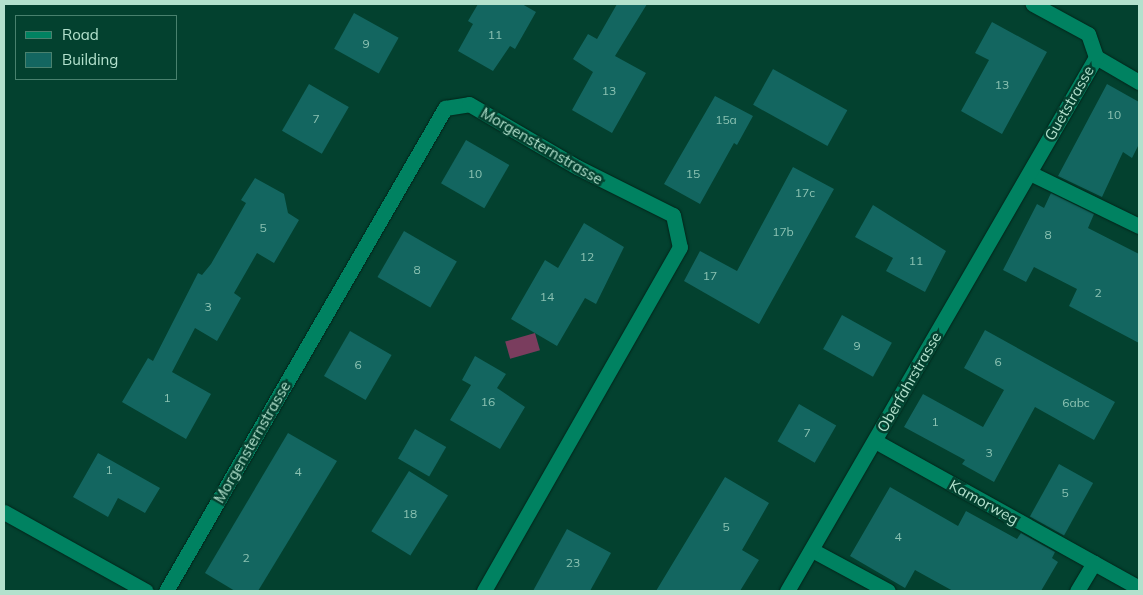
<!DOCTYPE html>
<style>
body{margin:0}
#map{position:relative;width:1143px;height:595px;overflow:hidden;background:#03412f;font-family:Mulish,sans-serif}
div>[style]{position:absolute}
.water>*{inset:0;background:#7a3d5e;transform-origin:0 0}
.building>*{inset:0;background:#136660;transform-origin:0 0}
.roads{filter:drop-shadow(0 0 1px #032419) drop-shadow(0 0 1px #032419)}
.street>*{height:15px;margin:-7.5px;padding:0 7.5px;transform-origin:7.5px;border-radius:7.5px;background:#008261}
span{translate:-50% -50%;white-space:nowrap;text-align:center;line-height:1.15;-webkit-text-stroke:5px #03412f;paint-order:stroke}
.number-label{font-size:12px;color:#8bc2b2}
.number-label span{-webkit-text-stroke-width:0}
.street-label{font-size:15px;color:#b3e1cd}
.frame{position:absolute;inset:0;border:5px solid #b3e1cd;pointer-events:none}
.legend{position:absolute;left:15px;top:15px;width:162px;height:65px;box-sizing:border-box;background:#03412f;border:1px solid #49816e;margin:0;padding:6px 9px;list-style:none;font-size:15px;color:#b3e1cd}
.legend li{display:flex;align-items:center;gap:10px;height:25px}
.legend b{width:25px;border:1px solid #49816e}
</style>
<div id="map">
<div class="water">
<i style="left:535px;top:333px;width:18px;height:31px;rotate:74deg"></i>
</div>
<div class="building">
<i style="clip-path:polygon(478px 4px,522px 4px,536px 12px,515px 49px,510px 46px,493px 71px,458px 51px,473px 24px,468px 21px)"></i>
<i style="clip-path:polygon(617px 4px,647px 4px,615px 56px,646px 73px,612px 133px,572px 110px,593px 72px,573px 59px,588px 34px,597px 39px)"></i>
<i style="left:354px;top:13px;width:51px;height:41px;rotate:29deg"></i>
<i style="clip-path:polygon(992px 22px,1047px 52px,1002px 134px,961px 111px,989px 60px,975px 53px)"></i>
<i style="left:773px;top:69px;width:85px;height:41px;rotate:29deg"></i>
<i style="left:309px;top:84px;width:46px;height:54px;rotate:30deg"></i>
<i style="clip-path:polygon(1107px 84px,1139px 102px,1139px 144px,1132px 158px,1123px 152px,1102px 197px,1058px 176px)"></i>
<i style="clip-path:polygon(715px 96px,753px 116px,737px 145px,734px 143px,700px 204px,664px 184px)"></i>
<i style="left:466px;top:140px;width:50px;height:50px;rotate:30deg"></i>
<i style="clip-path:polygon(793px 167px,834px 189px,759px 324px,684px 281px,700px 251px,737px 271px)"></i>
<i style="clip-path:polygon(255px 178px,284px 194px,288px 213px,299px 220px,274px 263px,257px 253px,234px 293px,241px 298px,217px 341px,195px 328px,172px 372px,211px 394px,186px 439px,122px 402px,148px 358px,153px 361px,198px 273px,202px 275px,211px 264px,246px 203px,241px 200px)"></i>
<i style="clip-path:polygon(1051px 193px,1094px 214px,1088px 228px,1139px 254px,1139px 343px,1069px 306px,1077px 289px,1034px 267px,1026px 282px,1003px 270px,1037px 204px,1044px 208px)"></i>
<i style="clip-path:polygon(873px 205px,946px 251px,925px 292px,886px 271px,893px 258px,855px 237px)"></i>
<i style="clip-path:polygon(584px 223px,624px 247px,596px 304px,585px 298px,557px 346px,511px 319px,545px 260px,558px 268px)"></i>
<i style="left:404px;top:231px;width:61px;height:53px;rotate:30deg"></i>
<i style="left:842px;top:315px;width:57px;height:39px;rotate:29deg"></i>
<i style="clip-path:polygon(985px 330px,1115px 402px,1094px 440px,1035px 407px,994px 482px,962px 464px,965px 460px,904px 427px,923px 394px,983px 427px,1004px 390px,964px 368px)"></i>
<i style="left:350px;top:331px;width:48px;height:52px;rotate:30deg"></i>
<i style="clip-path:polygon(475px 356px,506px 374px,497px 388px,525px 407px,500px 449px,450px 420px,471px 385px,462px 380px)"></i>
<i style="left:799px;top:404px;width:43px;height:43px;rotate:30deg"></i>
<i style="left:415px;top:429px;width:36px;height:34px;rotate:30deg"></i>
<i style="clip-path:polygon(288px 433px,337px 461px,258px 591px,235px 591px,205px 573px)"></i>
<i style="clip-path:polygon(98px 453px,160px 488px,145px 513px,118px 498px,108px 517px,73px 497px)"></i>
<i style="left:1059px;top:464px;width:39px;height:60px;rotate:29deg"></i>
<i style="left:409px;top:471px;width:46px;height:71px;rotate:32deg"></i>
<i style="clip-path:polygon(725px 477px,769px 503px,742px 550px,759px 560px,740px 591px,656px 591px)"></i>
<i style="clip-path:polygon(890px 487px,958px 526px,966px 511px,1017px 539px,1021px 533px,1055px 552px,1052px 558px,1058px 562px,1041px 591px,953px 591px,915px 570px,905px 588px,850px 556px)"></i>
<i style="clip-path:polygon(567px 529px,611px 553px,590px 591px,533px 591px)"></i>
</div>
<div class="roads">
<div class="street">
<i style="left:1096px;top:57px;width:50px;rotate:30.2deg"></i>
<i style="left:1030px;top:173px;width:121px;rotate:25.9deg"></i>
<i style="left:875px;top:441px;width:302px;rotate:29.1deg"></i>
<i style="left:4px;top:512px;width:162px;rotate:29.1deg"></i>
<i style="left:812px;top:550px;width:86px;rotate:28.3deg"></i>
<i style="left:166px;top:591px;width:558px;rotate:-59.99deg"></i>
<i style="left:445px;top:108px;width:24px;rotate:-9deg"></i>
<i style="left:469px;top:104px;width:125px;rotate:30.3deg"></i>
<i style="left:577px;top:167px;width:107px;rotate:26.6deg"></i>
<i style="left:673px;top:215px;width:33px;rotate:78deg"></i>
<i style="left:680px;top:247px;width:396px;rotate:119.7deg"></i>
<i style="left:787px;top:591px;width:617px;rotate:-59.94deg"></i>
<i style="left:1096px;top:57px;width:24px;rotate:-109deg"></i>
<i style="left:1088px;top:34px;width:63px;rotate:-151.4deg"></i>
<i style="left:1077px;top:591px;width:33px;rotate:-59deg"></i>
</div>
</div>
<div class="number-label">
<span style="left:495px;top:35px">11</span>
<span style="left:366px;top:44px">9</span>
<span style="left:1002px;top:85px">13</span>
<span style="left:609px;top:91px">13</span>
<span style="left:1114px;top:115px">10</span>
<span style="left:316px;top:119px">7</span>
<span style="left:726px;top:120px">15a</span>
<span style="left:475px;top:174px">10</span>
<span style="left:693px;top:174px">15</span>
<span style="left:805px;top:193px">17c</span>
<span style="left:263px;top:228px">5</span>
<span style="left:783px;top:232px">17b</span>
<span style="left:1048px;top:235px">8</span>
<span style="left:587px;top:257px">12</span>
<span style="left:916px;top:261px">11</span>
<span style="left:417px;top:270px">8</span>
<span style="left:710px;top:276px">17</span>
<span style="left:1098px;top:293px">2</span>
<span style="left:547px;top:297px">14</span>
<span style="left:208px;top:307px">3</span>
<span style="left:857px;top:346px">9</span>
<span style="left:998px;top:362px">6</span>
<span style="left:358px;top:365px">6</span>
<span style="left:167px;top:398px">1</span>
<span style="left:488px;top:402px">16</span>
<span style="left:1076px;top:403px">6abc</span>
<span style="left:935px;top:422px">1</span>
<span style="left:807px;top:433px">7</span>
<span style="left:989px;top:453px">3</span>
<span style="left:109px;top:470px">1</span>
<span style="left:298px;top:472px">4</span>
<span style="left:1065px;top:493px">5</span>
<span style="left:410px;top:514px">18</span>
<span style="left:726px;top:527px">5</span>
<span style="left:898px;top:537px">4</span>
<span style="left:246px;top:558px">2</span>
<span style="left:573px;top:563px">23</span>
</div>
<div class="street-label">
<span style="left:1069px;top:103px;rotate:-60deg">Guetstrasse</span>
<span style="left:542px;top:146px;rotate:30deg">Morgensternstrasse</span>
<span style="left:909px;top:382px;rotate:-60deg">Oberfahrstrasse</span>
<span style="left:252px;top:442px;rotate:-60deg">Morgensternstrasse</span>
<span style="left:984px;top:502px;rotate:29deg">Kamorweg</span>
</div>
<div class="frame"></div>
<ul class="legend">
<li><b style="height:6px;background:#008261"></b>Road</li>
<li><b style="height:14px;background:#136660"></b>Building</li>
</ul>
</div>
